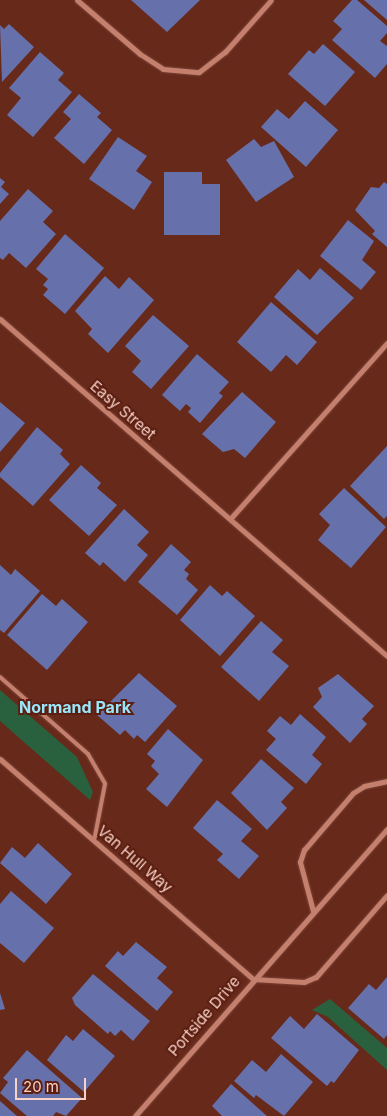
<!DOCTYPE html>
<style>
body{margin:0}
#map{position:relative;width:387px;height:1116px;overflow:hidden;background:#67291a;font-family:Inter,sans-serif}
div>[style]{position:absolute}
.green>*{inset:0;background:#29613f}
.building>*{inset:0;background:#6671ac}
.roads{filter:drop-shadow(0 0 1px #7a4438) drop-shadow(0 0 1px #7a4438)}
.service>*{height:4px;margin:-2px;padding:0 2px;transform-origin:2px;border-radius:2px;background:#c57f6d}
.minor>*{height:5px;margin:-2.5px;padding:0 2.5px;transform-origin:2.5px;border-radius:2.5px;background:#c57f6d}
span{translate:-50% -50%;white-space:nowrap;text-align:center;line-height:1.15;-webkit-text-stroke:4px #5b1e10;paint-order:stroke}
.street-label{font-size:15px;color:#f8d1c7}
.neighbourhood-label{font-size:16px;color:#9ae7fa;font-weight:700}
.scale{position:absolute;left:15px;top:1078px;width:71px;height:22px;box-sizing:border-box;border:2px solid #f8d1c7;border-top:0;padding-left:6px;font-size:15px;line-height:18px;white-space:nowrap;color:#f8d1c7;-webkit-text-stroke:4px #5b1e10;paint-order:stroke}
</style>
<div id="map">
<div class="green">
<i style="clip-path:polygon(0 690px,77px 757px,93px 792px,90px 800px,0 721px)"></i>
<i style="clip-path:polygon(330px 999px,387px 1048px,387px 1070px,328px 1017px,312px 1010px)"></i>
</div>
<div class="building">
<i style="clip-path:polygon(131px 0,200px 0,167px 32px)"></i>
<i style="clip-path:polygon(352px 0,357px 0,387px 26px,387px 33px,380px 41px,387px 46px,387px 64px,375px 78px,332px 40px,342px 29px,333px 21px)"></i>
<i style="clip-path:polygon(364px 0,387px 0,387px 20px)"></i>
<i style="clip-path:polygon(9px 24px,34px 47px,2px 82px,0 25px,4px 29px)"></i>
<i style="clip-path:polygon(323px 44px,355px 72px,325px 106px,288px 74px,309px 50px,314px 54px)"></i>
<i style="clip-path:polygon(40px 52px,64px 73px,58px 80px,72px 92px,33px 137px,7px 115px,21px 98px,9px 88px)"></i>
<i style="clip-path:polygon(79px 94px,101px 113px,97px 117px,112px 130px,84px 164px,54px 138px,71px 119px,63px 112px)"></i>
<i style="clip-path:polygon(305px 101px,338px 130px,306px 167px,261px 127px,277px 109px,289px 119px)"></i>
<i style="clip-path:polygon(118px 137px,147px 156px,136px 171px,152px 182px,134px 210px,89px 179px)"></i>
<i style="clip-path:polygon(254px 139px,261px 147px,274px 141px,294px 177px,256px 202px,226px 160px)"></i>
<i style="clip-path:polygon(164px 172px,202px 172px,202px 184px,220px 184px,220px 235px,164px 235px)"></i>
<i style="clip-path:polygon(0 178px,5px 182px,1px 187px,9px 194px,0 204px)"></i>
<i style="clip-path:polygon(384px 182px,387px 184px,387px 247px,372px 234px,375px 231px,355px 210px,371px 187px,379px 188px)"></i>
<i style="clip-path:polygon(28px 189px,53px 211px,43px 222px,56px 234px,26px 268px,9px 253px,3px 260px,0 258px,0 221px)"></i>
<i style="clip-path:polygon(348px 220px,374px 241px,362px 260px,376px 272px,361px 290px,320px 256px)"></i>
<i style="clip-path:polygon(65px 234px,104px 268px,65px 314px,43px 295px,48px 289px,43px 285px,48px 279px,36px 269px)"></i>
<i style="clip-path:polygon(320px 268px,354px 298px,317px 335px,274px 297px,298px 269px,310px 280px)"></i>
<i style="clip-path:polygon(105px 276px,119px 289px,129px 277px,154px 300px,108px 353px,88px 334px,92px 329px,75px 311px)"></i>
<i style="clip-path:polygon(271px 302px,317px 342px,297px 365px,286px 355px,271px 372px,237px 342px)"></i>
<i style="clip-path:polygon(153px 315px,189px 346px,151px 389px,132px 372px,141px 361px,125px 346px)"></i>
<i style="clip-path:polygon(197px 354px,229px 382px,219px 393px,223px 396px,200px 423px,188px 412px,191px 408px,186px 404px,180px 411px,162px 395px)"></i>
<i style="clip-path:polygon(242px 392px,276px 422px,245px 458px,234px 449px,223px 452px,202px 434px)"></i>
<i style="clip-path:polygon(0 402px,25px 423px,0 452px)"></i>
<i style="clip-path:polygon(37px 427px,63px 450px,60px 454px,70px 464px,33px 506px,0 477px,0 473px)"></i>
<i style="clip-path:polygon(387px 446px,387px 516px,384px 519px,350px 486px)"></i>
<i style="clip-path:polygon(81px 465px,101px 483px,97px 488px,117px 505px,89px 536px,49px 500px)"></i>
<i style="clip-path:polygon(344px 488px,386px 527px,351px 568px,318px 540px,330px 525px,319px 514px)"></i>
<i style="clip-path:polygon(124px 509px,149px 532px,137px 545px,148px 555px,125px 582px,103px 562px,100px 566px,85px 553px)"></i>
<i style="clip-path:polygon(171px 544px,191px 562px,184px 570px,189px 574px,186px 579px,198px 590px,177px 615px,138px 582px)"></i>
<i style="clip-path:polygon(0 565px,11px 575px,15px 569px,40px 591px,4px 633px,0 630px)"></i>
<i style="clip-path:polygon(210px 585px,222px 596px,227px 591px,255px 616px,220px 656px,180px 620px)"></i>
<i style="clip-path:polygon(42px 594px,56px 606px,62px 599px,88px 622px,47px 670px,7px 635px)"></i>
<i style="clip-path:polygon(261px 621px,283px 640px,272px 652px,289px 666px,259px 701px,221px 667px)"></i>
<i style="clip-path:polygon(139px 673px,177px 706px,145px 742px,137px 735px,134px 739px,125px 730px,120px 735px,97px 715px)"></i>
<i style="clip-path:polygon(338px 674px,374px 706px,362px 719px,367px 724px,350px 743px,313px 707px,322px 697px,318px 688px)"></i>
<i style="clip-path:polygon(300px 714px,326px 737px,312px 755px,322px 764px,306px 784px,266px 750px,276px 739px,267px 731px,280px 716px,291px 725px)"></i>
<i style="clip-path:polygon(168px 729px,203px 760px,167px 807px,146px 789px,159px 774px,151px 766px,155px 761px,147px 754px)"></i>
<i style="clip-path:polygon(261px 759px,294px 788px,281px 802px,287px 808px,267px 830px,231px 793px)"></i>
<i style="clip-path:polygon(217px 800px,252px 829px,241px 841px,259px 856px,239px 879px,217px 860px,223px 854px,193px 828px)"></i>
<i style="clip-path:polygon(38px 843px,72px 874px,46px 904px,0 863px,12px 847px,25px 858px)"></i>
<i style="clip-path:polygon(11px 891px,54px 928px,24px 963px,0 943px,0 904px)"></i>
<i style="clip-path:polygon(136px 942px,167px 967px,157px 978px,173px 992px,157px 1011px,105px 966px,118px 951px,123px 956px)"></i>
<i style="clip-path:polygon(93px 974px,150px 1021px,133px 1041px,121px 1030px,115px 1036px,110px 1031px,108px 1034px,75px 1005px,72px 998px)"></i>
<i style="clip-path:polygon(387px 977px,387px 1035px,384px 1039px,348px 1008px,369px 984px,376px 990px)"></i>
<i style="clip-path:polygon(0 993px,5px 1009px,0 1010px)"></i>
<i style="clip-path:polygon(317px 1014px,359px 1050px,334px 1083px,331px 1081px,327px 1086px,271px 1038px,290px 1016px,304px 1029px)"></i>
<i style="clip-path:polygon(83px 1029px,115px 1056px,84px 1092px,47px 1060px,66px 1035px,73px 1041px)"></i>
<i style="clip-path:polygon(27px 1050px,82px 1098px,66px 1116px,56px 1112px,53px 1116px,27px 1116px,0 1093px,8px 1082px,3px 1078px)"></i>
<i style="clip-path:polygon(281px 1054px,313px 1082px,284px 1116px,256px 1095px,254px 1098px,234px 1081px,252px 1060px,266px 1072px)"></i>
<i style="clip-path:polygon(231px 1084px,267px 1116px,222px 1116px,212px 1106px)"></i>
<i style="clip-path:polygon(0 1101px,17px 1116px,0 1116px)"></i>
</div>
<div class="roads">
<div class="service">
<i style="left:0;top:677px;width:117px;rotate:41.2deg"></i>
<i style="left:88px;top:754px;width:34px;rotate:60deg"></i>
<i style="left:105px;top:784px;width:58px;rotate:100.9deg"></i>
</div>
<div class="minor">
<i style="left:77px;top:0;width:83px;rotate:40.6deg"></i>
<i style="left:140px;top:54px;width:27px;rotate:33deg"></i>
<i style="left:163px;top:69px;width:36px;rotate:5deg"></i>
<i style="left:199px;top:72px;width:33px;rotate:-38deg"></i>
<i style="left:225px;top:52px;width:69px;rotate:-48.5deg"></i>
<i style="left:0;top:319px;width:513px;rotate:41.05deg"></i>
<i style="left:230px;top:519px;width:236px;rotate:-48.3deg"></i>
<i style="left:0;top:759px;width:335px;rotate:41deg"></i>
<i style="left:313px;top:911px;width:51px;rotate:-104.9deg"></i>
<i style="left:300px;top:862px;width:13px;rotate:-72deg"></i>
<i style="left:304px;top:850px;width:75px;rotate:-49.3deg"></i>
<i style="left:353px;top:793px;width:13px;rotate:-32deg"></i>
<i style="left:364px;top:786px;width:24px;rotate:-12deg"></i>
<i style="left:253px;top:979px;width:51px;rotate:3.4deg"></i>
<i style="left:304px;top:982px;width:13px;rotate:-23deg"></i>
<i style="left:316px;top:977px;width:108px;rotate:-49.1deg"></i>
<i style="left:135px;top:1116px;width:382px;rotate:-48.7deg"></i>
</div>
</div>
<div class="street-label">
<span style="left:123px;top:410px;rotate:41deg">Easy Street</span>
<span style="left:135px;top:859px;rotate:41deg">Van Hull Way</span>
<span style="left:204px;top:1016px;rotate:-49deg">Portside Drive</span>
</div>
<div class="neighbourhood-label">
<span style="left:75px;top:707px">Normand Park</span>
</div>
<div class="scale">20 m</div>
</div>
